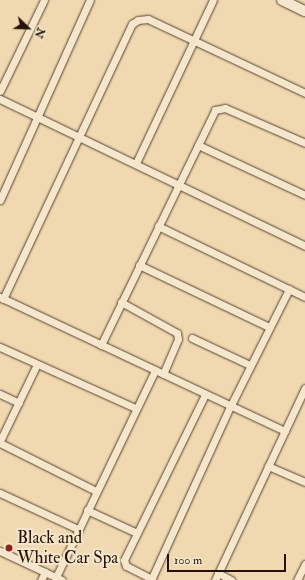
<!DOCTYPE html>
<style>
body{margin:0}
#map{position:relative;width:305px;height:580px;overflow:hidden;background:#f0d9b1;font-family:"IM FELL Double Pica",serif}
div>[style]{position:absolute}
.roads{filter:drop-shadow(0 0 1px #584330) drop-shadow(0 0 1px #584330)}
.street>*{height:7px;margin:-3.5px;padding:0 3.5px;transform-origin:3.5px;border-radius:3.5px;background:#f5e6cc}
.secondary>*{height:10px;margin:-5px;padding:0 5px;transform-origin:5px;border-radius:5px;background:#f5e6cc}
.dots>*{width:11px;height:11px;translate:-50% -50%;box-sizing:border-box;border:2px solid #f5e6cc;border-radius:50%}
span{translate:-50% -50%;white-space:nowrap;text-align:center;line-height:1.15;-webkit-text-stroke:4px #f5e6cc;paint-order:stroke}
.poi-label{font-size:17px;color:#251105}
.left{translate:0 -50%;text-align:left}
.north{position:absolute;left:8px;top:8px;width:40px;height:40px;-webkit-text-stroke:3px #f5e6cc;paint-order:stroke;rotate:113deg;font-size:11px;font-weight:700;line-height:16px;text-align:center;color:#251105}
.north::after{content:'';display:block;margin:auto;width:14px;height:18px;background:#251105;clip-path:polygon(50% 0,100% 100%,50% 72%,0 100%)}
.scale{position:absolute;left:167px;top:554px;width:119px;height:18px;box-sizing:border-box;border:2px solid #251105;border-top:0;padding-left:5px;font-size:12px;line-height:14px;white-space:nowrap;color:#251105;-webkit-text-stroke:3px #f5e6cc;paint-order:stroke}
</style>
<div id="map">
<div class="roads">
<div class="street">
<i style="left:0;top:91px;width:101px;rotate:-64.2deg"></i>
<i style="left:0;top:99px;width:339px;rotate:25.7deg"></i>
<i style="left:198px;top:145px;width:118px;rotate:25deg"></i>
<i style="left:136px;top:163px;width:180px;rotate:-64.7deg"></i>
<i style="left:0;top:200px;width:219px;rotate:-65.8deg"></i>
<i style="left:158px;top:226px;width:163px;rotate:25.8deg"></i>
<i style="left:139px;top:265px;width:144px;rotate:25.5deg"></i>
<i style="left:0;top:297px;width:315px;rotate:25.2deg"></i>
<i style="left:3px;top:299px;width:304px;rotate:-64.9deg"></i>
<i style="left:132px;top:24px;width:7px;rotate:-34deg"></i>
<i style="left:138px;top:20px;width:10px;rotate:-6deg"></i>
<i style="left:148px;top:19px;width:174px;rotate:25.2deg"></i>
<i style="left:121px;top:302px;width:64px;rotate:29deg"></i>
<i style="left:177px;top:333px;width:6px;rotate:81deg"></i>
<i style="left:178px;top:339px;width:38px;rotate:113deg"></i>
<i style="left:192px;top:338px;width:64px;rotate:25deg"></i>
<i style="left:101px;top:345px;width:261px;rotate:-64.1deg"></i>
<i style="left:215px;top:110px;width:10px;rotate:-11deg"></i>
<i style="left:225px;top:108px;width:87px;rotate:23.6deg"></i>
<i style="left:0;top:347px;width:148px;rotate:24.3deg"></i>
<i style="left:0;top:394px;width:21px;rotate:25deg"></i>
<i style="left:0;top:441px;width:85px;rotate:-64.3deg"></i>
<i style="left:0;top:443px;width:107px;rotate:26.6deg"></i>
<i style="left:268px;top:466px;width:40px;rotate:23.4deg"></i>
<i style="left:0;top:493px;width:86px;rotate:24.8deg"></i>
<i style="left:87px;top:510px;width:55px;rotate:24.7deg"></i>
<i style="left:0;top:551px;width:68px;rotate:25.1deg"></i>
<i style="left:218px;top:573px;width:15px;rotate:28deg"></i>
<i style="left:56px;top:577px;width:229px;rotate:-64.4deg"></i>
<i style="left:152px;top:579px;width:29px;rotate:-153deg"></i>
<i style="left:126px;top:566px;width:6px;rotate:-108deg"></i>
<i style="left:124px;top:560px;width:184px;rotate:-63.9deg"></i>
<i style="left:41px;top:580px;width:9px;rotate:-63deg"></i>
<i style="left:151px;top:580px;width:190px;rotate:-65.5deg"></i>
<i style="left:230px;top:407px;width:132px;rotate:-63.4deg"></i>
<i style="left:215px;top:580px;width:212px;rotate:-64.9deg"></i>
<i style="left:297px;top:580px;width:18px;rotate:-63deg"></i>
</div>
<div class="secondary">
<i style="left:282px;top:0;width:25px;rotate:26deg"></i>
</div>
</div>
<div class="dots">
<i style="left:9px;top:548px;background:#8f2418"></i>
</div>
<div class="poi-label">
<span class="left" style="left:17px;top:548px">Black and<br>White Car Spa</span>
</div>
<div class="north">N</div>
<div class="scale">100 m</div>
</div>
